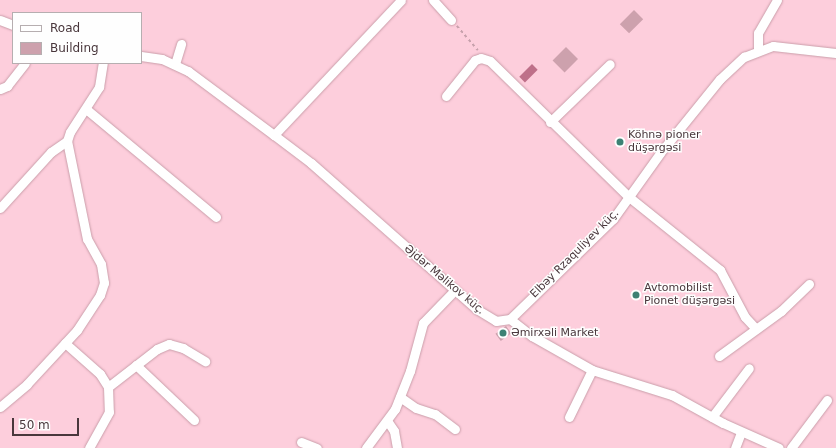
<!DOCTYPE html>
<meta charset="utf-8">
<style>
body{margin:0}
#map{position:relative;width:836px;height:448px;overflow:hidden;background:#fdcedc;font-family:"DejaVu Sans",sans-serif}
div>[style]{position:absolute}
.water>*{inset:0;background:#be7089;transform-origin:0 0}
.building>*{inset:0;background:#cda1ad;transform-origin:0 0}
.path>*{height:1.5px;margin-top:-0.75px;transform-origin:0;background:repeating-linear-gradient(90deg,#c6a0ab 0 3px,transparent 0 6px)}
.roads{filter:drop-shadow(0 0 1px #ca9eaa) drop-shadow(0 0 1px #ca9eaa)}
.minor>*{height:9px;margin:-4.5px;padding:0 4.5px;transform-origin:4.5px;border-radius:4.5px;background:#fff}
.dots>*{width:11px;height:11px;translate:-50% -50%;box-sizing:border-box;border:2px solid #fefefe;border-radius:50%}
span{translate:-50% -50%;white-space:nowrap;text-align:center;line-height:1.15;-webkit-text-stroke:3px #fefefe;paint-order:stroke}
.poi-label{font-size:11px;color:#49373c}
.left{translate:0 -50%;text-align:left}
.street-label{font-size:11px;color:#49373c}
.legend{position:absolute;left:12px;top:12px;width:130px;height:52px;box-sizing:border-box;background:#fefefe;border:1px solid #b6aeb0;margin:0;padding:5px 7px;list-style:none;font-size:12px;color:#49373c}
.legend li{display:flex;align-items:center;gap:8px;height:20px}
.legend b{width:20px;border:1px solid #b6aeb0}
.scale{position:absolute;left:12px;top:418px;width:67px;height:18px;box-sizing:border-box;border:2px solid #49373c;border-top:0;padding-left:5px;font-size:12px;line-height:14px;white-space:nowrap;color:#49373c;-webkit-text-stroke:3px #fefefe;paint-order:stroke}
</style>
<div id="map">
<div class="water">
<i style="left:532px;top:64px;width:8px;height:18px;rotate:45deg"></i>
</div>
<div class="building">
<i style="left:634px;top:10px;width:13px;height:20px;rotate:45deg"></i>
<i style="left:566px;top:47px;width:17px;height:19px;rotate:45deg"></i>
<i style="left:506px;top:326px;width:9px;height:13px;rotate:54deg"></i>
</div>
<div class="path">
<i style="left:457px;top:26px;width:32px;rotate:49deg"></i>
</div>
<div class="roads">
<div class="minor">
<i style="left:433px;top:0;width:27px;rotate:48deg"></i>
<i style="left:0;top:20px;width:14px;rotate:21deg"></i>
<i style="left:758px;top:49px;width:16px;rotate:-90deg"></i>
<i style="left:758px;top:33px;width:38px;rotate:-60deg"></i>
<i style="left:141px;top:56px;width:21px;rotate:8deg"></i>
<i style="left:162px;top:59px;width:29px;rotate:25deg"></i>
<i style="left:188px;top:71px;width:107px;rotate:36.7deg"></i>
<i style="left:274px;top:135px;width:46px;rotate:37.1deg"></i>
<i style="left:311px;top:163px;width:222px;rotate:41.4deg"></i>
<i style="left:478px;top:310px;width:21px;rotate:31deg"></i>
<i style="left:496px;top:321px;width:14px;rotate:-8deg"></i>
<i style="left:510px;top:319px;width:144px;rotate:-44.2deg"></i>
<i style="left:613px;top:219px;width:81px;rotate:-54.5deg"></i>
<i style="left:660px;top:153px;width:95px;rotate:-51deg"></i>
<i style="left:720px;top:79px;width:33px;rotate:-43deg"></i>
<i style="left:744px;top:57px;width:31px;rotate:-21deg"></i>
<i style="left:773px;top:46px;width:63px;rotate:6.3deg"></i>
<i style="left:175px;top:64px;width:21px;rotate:-73deg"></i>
<i style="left:0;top:89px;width:8px;rotate:-23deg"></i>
<i style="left:7px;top:86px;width:29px;rotate:-52deg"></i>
<i style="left:446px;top:96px;width:46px;rotate:-51.1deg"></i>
<i style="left:475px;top:60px;width:6px;rotate:-18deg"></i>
<i style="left:481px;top:58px;width:9px;rotate:18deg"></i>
<i style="left:490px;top:61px;width:194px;rotate:44.4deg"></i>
<i style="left:629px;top:197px;width:117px;rotate:38.7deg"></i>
<i style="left:720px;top:270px;width:53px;rotate:62deg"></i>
<i style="left:745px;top:317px;width:16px;rotate:47deg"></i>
<i style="left:86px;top:109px;width:169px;rotate:39.7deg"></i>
<i style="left:550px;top:122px;width:83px;rotate:-44deg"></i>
<i style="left:274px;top:135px;width:185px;rotate:-46.7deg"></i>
<i style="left:0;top:208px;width:76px;rotate:-47.7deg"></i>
<i style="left:51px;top:152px;width:19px;rotate:-35deg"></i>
<i style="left:510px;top:319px;width:28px;rotate:38deg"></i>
<i style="left:532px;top:336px;width:69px;rotate:29.5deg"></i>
<i style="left:592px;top:370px;width:84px;rotate:17.4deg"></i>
<i style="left:672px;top:395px;width:58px;rotate:28.8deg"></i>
<i style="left:723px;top:423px;width:61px;rotate:24.1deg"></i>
<i style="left:65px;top:343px;width:47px;rotate:41.5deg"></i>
<i style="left:100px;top:374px;width:15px;rotate:58deg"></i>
<i style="left:108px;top:387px;width:25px;rotate:88deg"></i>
<i style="left:109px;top:412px;width:41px;rotate:119.1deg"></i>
<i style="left:719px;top:356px;width:77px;rotate:-36deg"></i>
<i style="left:781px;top:311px;width:39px;rotate:-44deg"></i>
<i style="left:136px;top:365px;width:80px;rotate:43.5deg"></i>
<i style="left:108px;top:387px;width:62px;rotate:-37.8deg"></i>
<i style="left:157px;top:349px;width:13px;rotate:-23deg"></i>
<i style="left:169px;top:344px;width:15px;rotate:16deg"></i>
<i style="left:183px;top:348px;width:26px;rotate:31deg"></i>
<i style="left:400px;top:397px;width:19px;rotate:35deg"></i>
<i style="left:416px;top:408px;width:20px;rotate:18deg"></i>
<i style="left:435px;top:414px;width:25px;rotate:37deg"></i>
<i style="left:0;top:407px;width:35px;rotate:-40deg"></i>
<i style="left:27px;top:384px;width:74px;rotate:-47.2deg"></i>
<i style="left:77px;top:330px;width:42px;rotate:-56.7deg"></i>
<i style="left:100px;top:295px;width:13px;rotate:-72deg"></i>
<i style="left:104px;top:283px;width:19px;rotate:-99deg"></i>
<i style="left:101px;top:264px;width:29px;rotate:-119deg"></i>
<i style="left:87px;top:239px;width:100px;rotate:-101.5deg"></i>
<i style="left:67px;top:141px;width:9px;rotate:-72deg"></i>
<i style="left:70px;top:132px;width:54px;rotate:-57.2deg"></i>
<i style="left:99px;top:87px;width:24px;rotate:-81deg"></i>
<i style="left:569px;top:417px;width:52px;rotate:-63.9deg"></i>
<i style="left:712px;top:417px;width:61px;rotate:-52.9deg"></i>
<i style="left:388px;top:422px;width:11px;rotate:56deg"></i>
<i style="left:394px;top:431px;width:17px;rotate:80deg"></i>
<i style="left:301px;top:442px;width:17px;rotate:21deg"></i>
<i style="left:366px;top:448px;width:49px;rotate:-53.4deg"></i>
<i style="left:395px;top:409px;width:41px;rotate:-68.5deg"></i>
<i style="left:410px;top:371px;width:50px;rotate:-74.8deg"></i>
<i style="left:423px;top:323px;width:46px;rotate:-45.9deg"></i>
<i style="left:735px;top:448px;width:17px;rotate:-69deg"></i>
<i style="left:791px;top:448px;width:60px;rotate:-53.1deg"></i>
</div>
</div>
<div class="dots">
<i style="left:620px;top:142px;background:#3d8174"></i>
<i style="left:636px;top:295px;background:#3d8174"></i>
<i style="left:503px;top:333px;background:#3d8174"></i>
</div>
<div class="poi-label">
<span class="left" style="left:628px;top:142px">Köhnə pioner<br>düşərgəsi</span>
<span class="left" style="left:644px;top:295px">Avtomobilist<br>Pionet düşərgəsi</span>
<span class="left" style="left:511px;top:333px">Əmirxəli Market</span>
</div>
<div class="street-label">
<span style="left:575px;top:254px;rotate:-45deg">Elbəy Rzaquliyev küç.</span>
<span style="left:444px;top:280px;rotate:40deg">Əjdər Məlikov küç.</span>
</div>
<ul class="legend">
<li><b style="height:5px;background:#fff"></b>Road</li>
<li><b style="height:11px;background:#cda1ad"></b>Building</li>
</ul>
<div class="scale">50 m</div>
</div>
